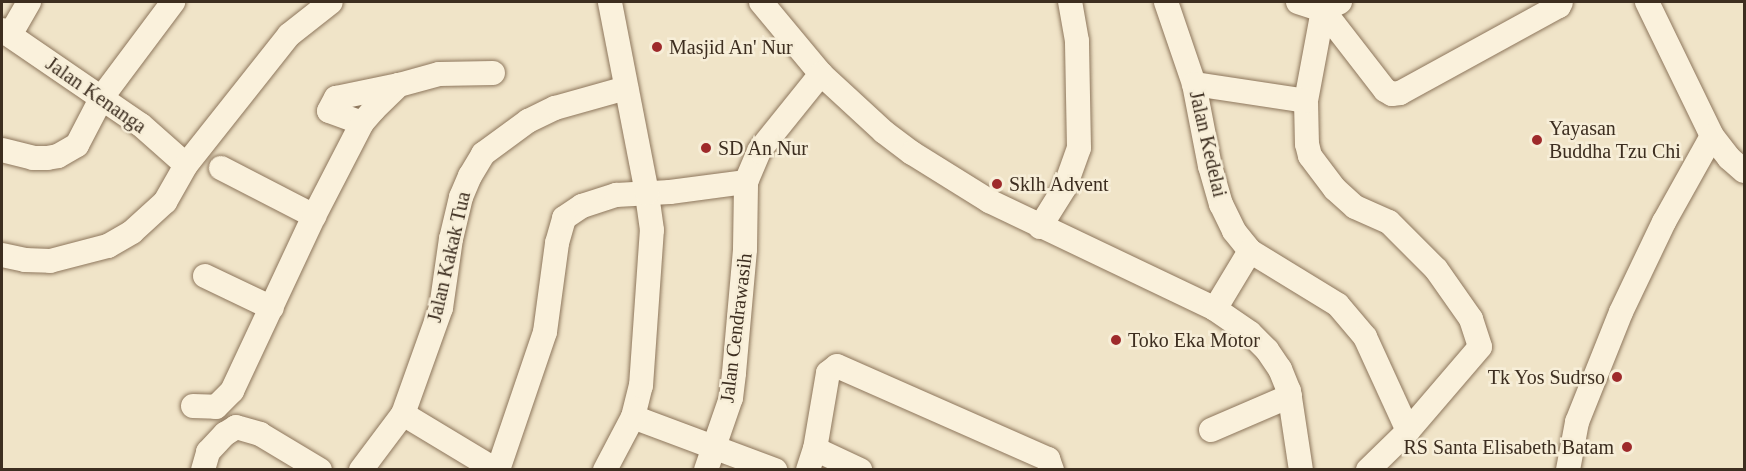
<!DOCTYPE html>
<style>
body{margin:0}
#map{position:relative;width:1746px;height:471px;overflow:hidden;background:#f0e4c8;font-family:"Times New Roman",serif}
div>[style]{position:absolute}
.roads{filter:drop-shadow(0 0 2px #8d765c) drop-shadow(0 0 2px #8d765c)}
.minor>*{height:24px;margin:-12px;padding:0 12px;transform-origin:12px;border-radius:12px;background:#faf1dc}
.dots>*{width:16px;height:16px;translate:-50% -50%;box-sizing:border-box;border:3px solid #f7eed8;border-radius:50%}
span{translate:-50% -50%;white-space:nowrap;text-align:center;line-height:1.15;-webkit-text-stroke:5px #f7eed8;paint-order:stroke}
.poi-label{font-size:20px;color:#3d2e20}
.left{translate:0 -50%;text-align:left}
.right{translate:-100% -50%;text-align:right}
.street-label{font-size:20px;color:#3d2e20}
.frame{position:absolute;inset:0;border:3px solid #3d2e20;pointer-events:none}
</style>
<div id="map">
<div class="roads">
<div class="minor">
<i style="left:761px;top:2px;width:94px;rotate:50.2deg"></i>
<i style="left:821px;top:74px;width:86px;rotate:42.6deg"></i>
<i style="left:884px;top:132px;width:35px;rotate:37deg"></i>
<i style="left:912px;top:153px;width:91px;rotate:31.9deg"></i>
<i style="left:989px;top:201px;width:250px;rotate:25.5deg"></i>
<i style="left:1215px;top:309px;width:42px;rotate:34.4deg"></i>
<i style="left:1250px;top:333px;width:24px;rotate:45deg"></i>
<i style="left:1267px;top:350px;width:23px;rotate:56deg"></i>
<i style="left:1280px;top:369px;width:24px;rotate:68deg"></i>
<i style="left:1289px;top:391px;width:80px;rotate:81.4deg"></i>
<i style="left:1166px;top:2px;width:87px;rotate:71.1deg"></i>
<i style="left:1194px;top:84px;width:84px;rotate:79deg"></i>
<i style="left:1210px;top:166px;width:40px;rotate:74deg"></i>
<i style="left:1221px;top:204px;width:30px;rotate:64deg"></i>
<i style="left:1234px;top:231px;width:26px;rotate:51deg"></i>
<i style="left:1250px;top:251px;width:103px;rotate:31.5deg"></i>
<i style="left:1338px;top:305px;width:42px;rotate:49.8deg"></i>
<i style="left:1365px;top:337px;width:103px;rotate:65.4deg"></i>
<i style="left:1298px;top:2px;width:26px;rotate:18deg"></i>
<i style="left:1323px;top:10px;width:101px;rotate:52.2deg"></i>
<i style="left:1385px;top:90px;width:8px;rotate:30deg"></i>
<i style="left:1392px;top:94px;width:8px;rotate:-7deg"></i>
<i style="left:1400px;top:93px;width:181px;rotate:-28.7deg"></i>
<i style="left:1559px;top:6px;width:4px;rotate:-63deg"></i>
<i style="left:1340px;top:2px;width:19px;rotate:155deg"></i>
<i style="left:1323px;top:10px;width:93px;rotate:100.6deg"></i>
<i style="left:1306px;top:101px;width:43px;rotate:88.7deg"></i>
<i style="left:1307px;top:144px;width:12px;rotate:76deg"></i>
<i style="left:1310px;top:156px;width:41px;rotate:52.9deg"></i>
<i style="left:1335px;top:189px;width:27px;rotate:42deg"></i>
<i style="left:1355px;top:207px;width:37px;rotate:24deg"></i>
<i style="left:1389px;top:222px;width:66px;rotate:45deg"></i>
<i style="left:1436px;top:269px;width:61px;rotate:55deg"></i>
<i style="left:1471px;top:319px;width:29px;rotate:72deg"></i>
<i style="left:1480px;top:347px;width:111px;rotate:130.6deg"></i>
<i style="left:1408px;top:431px;width:56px;rotate:135.7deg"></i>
<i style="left:1647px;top:2px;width:149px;rotate:64.1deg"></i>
<i style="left:1712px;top:136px;width:28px;rotate:52deg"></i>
<i style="left:1729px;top:158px;width:20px;rotate:41deg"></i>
<i style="left:2px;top:30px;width:168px;rotate:34.4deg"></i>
<i style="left:141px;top:125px;width:60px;rotate:41.6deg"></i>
<i style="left:10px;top:35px;width:38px;rotate:-60deg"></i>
<i style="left:1194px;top:84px;width:113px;rotate:8.6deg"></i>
<i style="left:362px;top:123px;width:35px;rotate:-160deg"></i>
<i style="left:329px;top:111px;width:15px;rotate:-62deg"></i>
<i style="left:336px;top:98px;width:64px;rotate:-11.7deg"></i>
<i style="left:2px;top:150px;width:32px;rotate:14deg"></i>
<i style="left:33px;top:158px;width:14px"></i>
<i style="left:47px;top:158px;width:11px;rotate:-10deg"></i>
<i style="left:58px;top:156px;width:22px;rotate:-30deg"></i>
<i style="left:77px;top:145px;width:54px;rotate:-62.5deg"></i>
<i style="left:102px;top:97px;width:119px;rotate:-53.2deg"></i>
<i style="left:221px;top:168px;width:105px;rotate:27.3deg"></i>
<i style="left:1040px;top:227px;width:47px;rotate:-58deg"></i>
<i style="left:1065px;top:187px;width:41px;rotate:-70.3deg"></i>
<i style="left:1079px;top:148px;width:107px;rotate:-91.1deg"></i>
<i style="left:1077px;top:41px;width:40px;rotate:-100deg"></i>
<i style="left:2px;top:255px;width:24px;rotate:12deg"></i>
<i style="left:25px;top:260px;width:25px;rotate:2deg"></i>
<i style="left:50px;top:261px;width:60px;rotate:-14.5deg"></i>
<i style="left:108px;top:246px;width:28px;rotate:-30deg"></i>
<i style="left:132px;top:232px;width:45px;rotate:-42.3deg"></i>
<i style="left:165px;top:202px;width:43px;rotate:-60.4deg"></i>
<i style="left:186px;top:165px;width:166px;rotate:-51.6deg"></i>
<i style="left:289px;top:35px;width:53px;rotate:-38.2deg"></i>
<i style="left:205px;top:276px;width:74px;rotate:25.5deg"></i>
<i style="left:1215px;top:309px;width:68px;rotate:-58.9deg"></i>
<i style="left:193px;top:406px;width:23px;rotate:2deg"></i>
<i style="left:216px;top:407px;width:23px;rotate:-45deg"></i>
<i style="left:232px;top:391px;width:193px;rotate:-64.9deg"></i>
<i style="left:314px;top:216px;width:105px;rotate:-62.7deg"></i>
<i style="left:362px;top:123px;width:18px;rotate:-49deg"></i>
<i style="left:374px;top:109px;width:35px;rotate:-44deg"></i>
<i style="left:399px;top:85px;width:41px;rotate:-15.4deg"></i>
<i style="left:439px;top:74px;width:54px;rotate:-1.1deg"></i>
<i style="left:403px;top:414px;width:109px;rotate:31.1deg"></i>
<i style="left:633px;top:417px;width:152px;rotate:20.5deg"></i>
<i style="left:1211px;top:430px;width:86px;rotate:-23.3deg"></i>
<i style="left:815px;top:449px;width:50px;rotate:25deg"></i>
<i style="left:203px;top:470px;width:19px;rotate:-74deg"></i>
<i style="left:208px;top:452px;width:25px;rotate:-47deg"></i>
<i style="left:225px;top:434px;width:13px;rotate:-32deg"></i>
<i style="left:236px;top:427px;width:25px;rotate:16deg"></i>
<i style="left:260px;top:434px;width:70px;rotate:31deg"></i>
<i style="left:361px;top:470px;width:70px;rotate:-53.1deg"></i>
<i style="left:403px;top:414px;width:113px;rotate:-70.3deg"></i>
<i style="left:441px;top:308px;width:70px;rotate:-81.8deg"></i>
<i style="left:451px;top:239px;width:43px;rotate:-76.6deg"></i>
<i style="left:461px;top:197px;width:23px;rotate:-67deg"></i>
<i style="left:470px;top:176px;width:26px;rotate:-59deg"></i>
<i style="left:483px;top:154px;width:56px;rotate:-36.3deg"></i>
<i style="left:528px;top:121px;width:30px;rotate:-26deg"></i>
<i style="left:555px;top:108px;width:74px;rotate:-15.7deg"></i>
<i style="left:498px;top:470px;width:146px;rotate:-71.2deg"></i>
<i style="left:545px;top:332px;width:90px;rotate:-82.3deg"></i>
<i style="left:557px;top:243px;width:26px;rotate:-74deg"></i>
<i style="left:564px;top:218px;width:22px;rotate:-34deg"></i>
<i style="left:582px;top:206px;width:36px;rotate:-18deg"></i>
<i style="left:616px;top:195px;width:54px;rotate:-3.2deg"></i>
<i style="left:670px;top:192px;width:77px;rotate:-7.5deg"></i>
<i style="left:746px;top:182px;width:34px;rotate:-67deg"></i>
<i style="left:759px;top:151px;width:99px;rotate:-51.2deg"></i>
<i style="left:605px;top:470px;width:60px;rotate:-62.2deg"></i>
<i style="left:633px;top:417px;width:32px;rotate:-76deg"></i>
<i style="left:641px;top:386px;width:156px;rotate:-86deg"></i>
<i style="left:652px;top:230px;width:37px;rotate:-98deg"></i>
<i style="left:647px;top:193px;width:195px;rotate:-101deg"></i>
<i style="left:706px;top:470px;width:76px;rotate:-70.9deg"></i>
<i style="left:731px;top:398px;width:25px;rotate:-83deg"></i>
<i style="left:734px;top:373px;width:124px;rotate:-84.9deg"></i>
<i style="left:745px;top:249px;width:67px;rotate:-89.1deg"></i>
<i style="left:808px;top:470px;width:22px;rotate:-72deg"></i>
<i style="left:815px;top:449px;width:77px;rotate:-80.3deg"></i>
<i style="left:828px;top:373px;width:11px;rotate:-38deg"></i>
<i style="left:837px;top:366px;width:231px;rotate:23.8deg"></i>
<i style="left:1048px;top:459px;width:12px;rotate:70deg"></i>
<i style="left:1568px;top:470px;width:49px;rotate:-79.4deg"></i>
<i style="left:1577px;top:422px;width:118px;rotate:-68.2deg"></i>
<i style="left:1621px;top:312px;width:100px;rotate:-64.5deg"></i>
<i style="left:1664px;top:222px;width:98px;rotate:-60.8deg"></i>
</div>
</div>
<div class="dots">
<i style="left:657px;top:47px;background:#9e2a2b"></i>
<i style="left:1537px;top:140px;background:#9e2a2b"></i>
<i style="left:706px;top:148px;background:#9e2a2b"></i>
<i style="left:997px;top:184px;background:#9e2a2b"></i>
<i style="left:1116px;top:340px;background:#9e2a2b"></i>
<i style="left:1617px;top:377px;background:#9e2a2b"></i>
<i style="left:1627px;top:447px;background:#9e2a2b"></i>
</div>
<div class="poi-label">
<span class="left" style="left:669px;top:47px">Masjid An' Nur</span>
<span class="left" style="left:1549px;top:140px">Yayasan<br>Buddha Tzu Chi</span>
<span class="left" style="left:718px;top:148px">SD An Nur</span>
<span class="left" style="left:1009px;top:184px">Sklh Advent</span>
<span class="left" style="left:1128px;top:340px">Toko Eka Motor</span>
<span class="right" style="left:1605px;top:377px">Tk Yos Sudrso</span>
<span class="right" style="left:1614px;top:447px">RS Santa Elisabeth Batam</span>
</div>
<div class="street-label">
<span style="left:96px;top:95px;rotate:35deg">Jalan Kenanga</span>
<span style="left:1208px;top:144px;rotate:77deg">Jalan Kedelai</span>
<span style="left:449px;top:257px;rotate:-77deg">Jalan Kakak Tua</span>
<span style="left:736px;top:328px;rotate:-83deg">Jalan Cendrawasih</span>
</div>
<div class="frame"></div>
</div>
